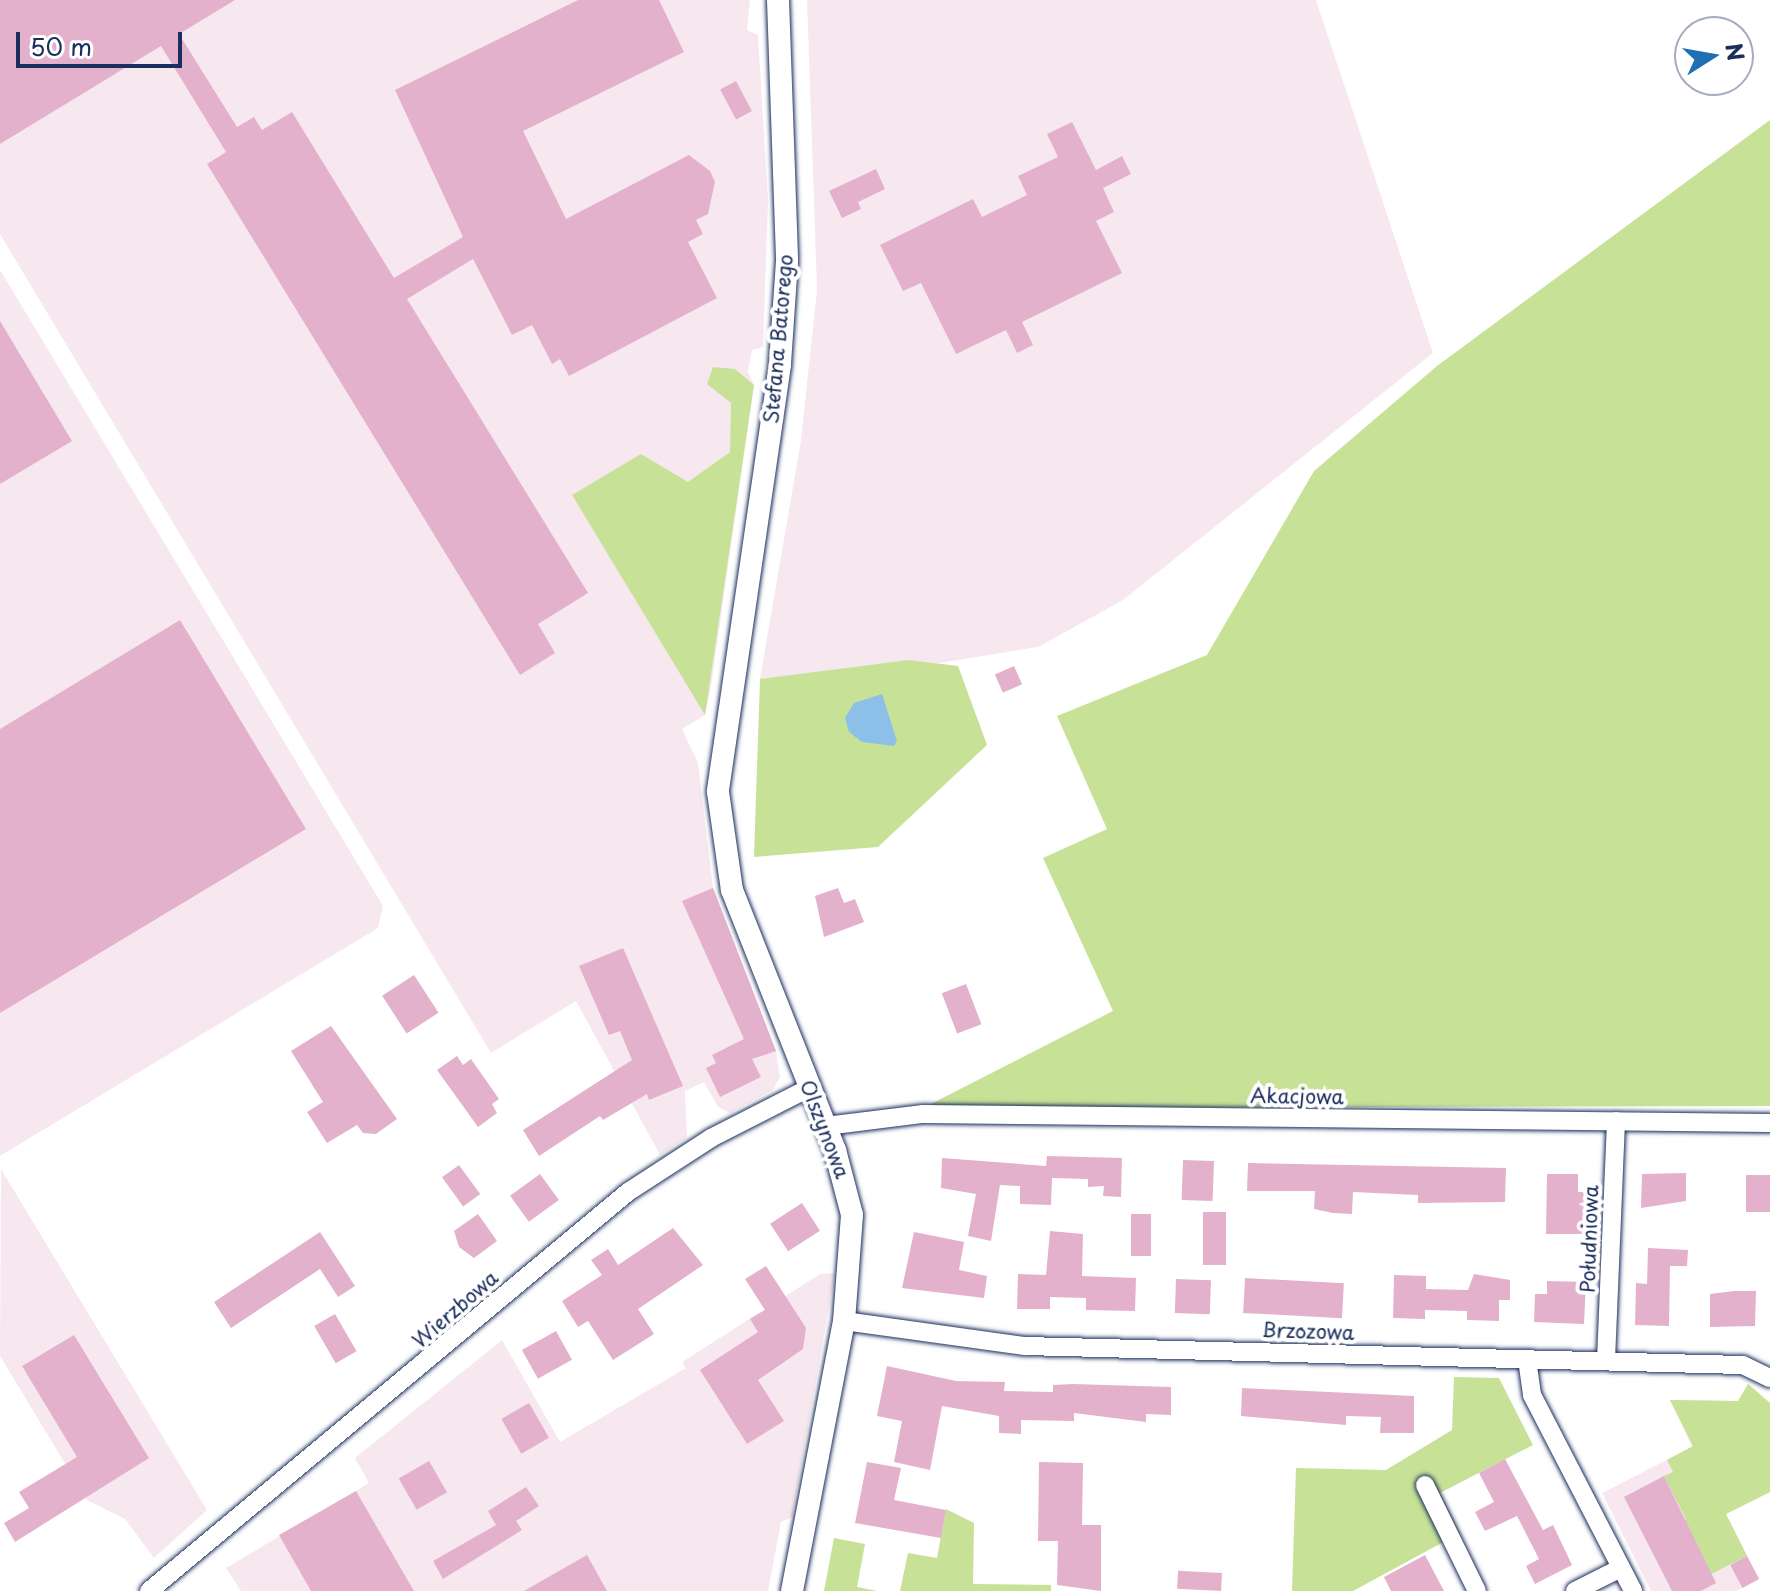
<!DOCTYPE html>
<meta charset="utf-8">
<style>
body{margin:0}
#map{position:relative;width:1770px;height:1591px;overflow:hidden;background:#fff;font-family:"Playpen Sans",sans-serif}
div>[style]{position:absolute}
.built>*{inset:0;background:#f7e8f0}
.green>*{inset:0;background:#c7e197}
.water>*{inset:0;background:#8cc0e9}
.building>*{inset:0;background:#e4b1cd;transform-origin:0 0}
.roads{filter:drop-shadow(0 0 2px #1b2f5e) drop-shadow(0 0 2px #1b2f5e)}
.minor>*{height:18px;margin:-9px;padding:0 9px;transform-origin:9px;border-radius:9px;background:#fff}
.tertiary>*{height:22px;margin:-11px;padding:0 11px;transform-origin:11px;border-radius:11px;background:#fff}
span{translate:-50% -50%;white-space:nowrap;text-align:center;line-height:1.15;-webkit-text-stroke:8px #fff;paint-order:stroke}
.street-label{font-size:20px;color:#1b2f5e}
.north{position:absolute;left:1674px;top:16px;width:80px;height:80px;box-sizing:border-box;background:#fff;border:2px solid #a4acbf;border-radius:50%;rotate:79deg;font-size:22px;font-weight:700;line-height:32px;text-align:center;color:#1b2f5e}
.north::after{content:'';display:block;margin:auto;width:28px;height:36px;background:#1f6fb2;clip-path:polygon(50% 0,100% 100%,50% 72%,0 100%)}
.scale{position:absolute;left:16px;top:32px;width:166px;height:36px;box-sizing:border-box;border:4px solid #1b2f5e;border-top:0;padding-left:10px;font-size:24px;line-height:28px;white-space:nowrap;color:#1b2f5e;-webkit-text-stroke:6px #fff;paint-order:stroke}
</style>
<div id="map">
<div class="built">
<i style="clip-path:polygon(0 0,750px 0,747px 30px,758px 35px,768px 202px,763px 347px,752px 350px,748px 372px,754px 385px,711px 687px,705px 715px,682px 729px,698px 763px,713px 888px,776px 1051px,780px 1077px,773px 1090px,730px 1113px,718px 1107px,704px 1082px,685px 1091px,687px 1137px,660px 1155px,576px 1001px,491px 1053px,0 234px)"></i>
<i style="clip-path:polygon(807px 0,1316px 0,1433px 353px,1123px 600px,1038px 647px,908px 668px,760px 679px,801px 440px,817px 290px)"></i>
<i style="clip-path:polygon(0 270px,383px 906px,378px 928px,0 1156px)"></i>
<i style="clip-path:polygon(1px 1169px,207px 1510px,154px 1558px,125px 1519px,87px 1500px,0 1356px)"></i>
<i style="clip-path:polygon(835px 1273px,792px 1517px,781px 1522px,768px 1591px,241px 1591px,226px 1568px,369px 1483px,355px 1458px,502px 1340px,560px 1442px,686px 1368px,682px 1362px,820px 1274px)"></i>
<i style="clip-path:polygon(1748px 1384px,1770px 1403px,1770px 1492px,1726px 1514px,1759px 1579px,1736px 1591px,1651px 1591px,1602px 1493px,1692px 1447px,1670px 1400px,1738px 1401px)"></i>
</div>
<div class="green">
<i style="clip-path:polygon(1770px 120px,1770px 1106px,923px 1108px,1113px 1011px,1043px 858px,1107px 829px,1057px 716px,1207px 655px,1314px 471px,1437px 366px)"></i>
<i style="clip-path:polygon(713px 367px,735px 369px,754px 385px,705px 715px,572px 495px,641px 454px,688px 482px,730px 452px,731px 403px,707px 384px)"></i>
<i style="clip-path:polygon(909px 660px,958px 666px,987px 745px,878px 847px,754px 857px,760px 679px)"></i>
<i style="clip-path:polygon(1454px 1377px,1499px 1378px,1533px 1445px,1440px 1493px,1460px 1533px,1353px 1591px,1292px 1591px,1296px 1468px,1386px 1470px,1452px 1430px)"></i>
<i style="clip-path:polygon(1748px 1384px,1770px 1403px,1770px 1492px,1726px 1514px,1747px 1556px,1711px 1574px,1670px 1528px,1686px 1519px,1664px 1476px,1673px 1472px,1667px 1460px,1693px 1446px,1670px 1400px,1738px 1401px)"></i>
<i style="clip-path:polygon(946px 1509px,974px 1523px,973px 1584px,1051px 1585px,1051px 1591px,900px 1591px,908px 1553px,937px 1558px)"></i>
<i style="clip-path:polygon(834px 1538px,865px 1544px,857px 1587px,877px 1591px,824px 1591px)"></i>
</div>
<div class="water">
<i style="clip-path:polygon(882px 694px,897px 741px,894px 746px,862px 742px,849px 732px,845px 718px,854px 703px)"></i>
</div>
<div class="building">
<i style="clip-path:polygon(0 0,235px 0,179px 34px,237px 127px,254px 117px,262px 130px,292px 112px,394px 278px,463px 237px,395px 90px,578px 0,659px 0,684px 52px,523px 131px,566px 219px,689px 155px,710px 171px,715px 182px,708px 214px,696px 220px,703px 234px,688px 242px,717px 298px,569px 376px,560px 359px,552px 364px,532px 325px,512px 335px,473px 259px,407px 299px,588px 593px,538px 624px,555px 653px,520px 675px,207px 164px,226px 152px,161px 46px,0 144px)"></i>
<i style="left:736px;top:81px;width:34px;height:18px;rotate:62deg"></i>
<i style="clip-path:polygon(1072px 122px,1096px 170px,1122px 156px,1131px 174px,1103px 188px,1114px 212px,1096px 221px,1122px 273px,1022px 322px,1033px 345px,1017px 353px,1006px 330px,956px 354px,921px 283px,903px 291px,880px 245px,973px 199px,982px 217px,1027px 195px,1018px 176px,1058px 157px,1047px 134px)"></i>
<i style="clip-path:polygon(876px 169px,885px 189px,858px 202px,861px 209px,842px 218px,829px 191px)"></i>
<i style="clip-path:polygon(0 321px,72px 441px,0 484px)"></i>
<i style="clip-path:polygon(180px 620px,306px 829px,0 1013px,0 729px)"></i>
<i style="left:1014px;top:666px;width:20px;height:21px;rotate:66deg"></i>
<i style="clip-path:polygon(713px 888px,776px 1051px,752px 1059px,761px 1077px,720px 1097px,706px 1068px,716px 1063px,712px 1055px,744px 1039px,682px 901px)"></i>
<i style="clip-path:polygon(838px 888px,844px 903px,855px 899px,864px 922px,824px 937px,815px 896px)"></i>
<i style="clip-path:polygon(623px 948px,683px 1086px,649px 1100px,647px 1094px,603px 1120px,600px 1116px,539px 1156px,523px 1130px,632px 1060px,620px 1031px,609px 1035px,579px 966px)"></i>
<i style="left:414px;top:975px;width:45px;height:38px;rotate:57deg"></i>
<i style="left:966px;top:984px;width:43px;height:26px;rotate:69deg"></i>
<i style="clip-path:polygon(331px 1026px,397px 1119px,376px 1134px,363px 1133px,357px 1125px,327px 1143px,307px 1112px,323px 1102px,291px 1051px)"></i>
<i style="clip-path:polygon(457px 1056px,463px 1065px,471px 1059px,499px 1099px,492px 1104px,497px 1113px,478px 1127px,437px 1070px)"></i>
<i style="clip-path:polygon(1047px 1156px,1122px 1158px,1121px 1197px,1103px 1196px,1104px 1186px,1088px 1187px,1088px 1179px,1052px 1178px,1051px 1205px,1020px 1204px,1020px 1186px,1000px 1185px,991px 1241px,968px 1236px,976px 1194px,941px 1188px,942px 1158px,1046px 1166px)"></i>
<i style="left:1183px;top:1160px;width:31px;height:40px;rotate:2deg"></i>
<i style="clip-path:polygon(1248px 1163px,1506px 1168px,1505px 1202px,1418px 1203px,1418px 1195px,1353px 1192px,1352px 1214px,1333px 1213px,1314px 1209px,1315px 1191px,1247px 1191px)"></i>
<i style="left:459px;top:1165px;width:36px;height:21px;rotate:54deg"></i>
<i style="clip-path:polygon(1686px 1173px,1686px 1201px,1641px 1208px,1642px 1174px)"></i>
<i style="left:540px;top:1174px;width:32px;height:37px;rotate:54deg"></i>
<i style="clip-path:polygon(1547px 1174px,1578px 1174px,1578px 1192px,1588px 1192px,1588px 1234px,1546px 1234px)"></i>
<i style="left:1746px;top:1175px;width:24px;height:37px"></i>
<i style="left:802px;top:1203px;width:33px;height:38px;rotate:57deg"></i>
<i style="left:1203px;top:1212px;width:23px;height:53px"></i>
<i style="clip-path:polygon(478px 1214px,497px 1241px,474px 1258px,459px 1247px,454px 1231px)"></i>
<i style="left:1131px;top:1214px;width:20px;height:42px"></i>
<i style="clip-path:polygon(673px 1228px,703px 1265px,638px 1309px,654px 1334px,613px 1360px,588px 1321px,578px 1327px,562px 1301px,602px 1275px,591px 1260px,608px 1249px,618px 1265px)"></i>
<i style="clip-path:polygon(1050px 1231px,1083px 1234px,1082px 1276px,1136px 1278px,1135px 1311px,1086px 1310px,1086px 1298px,1050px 1297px,1050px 1309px,1017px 1309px,1018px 1274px,1046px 1275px)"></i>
<i style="clip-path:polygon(320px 1232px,355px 1286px,338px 1297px,320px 1269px,231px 1328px,214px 1302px)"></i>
<i style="clip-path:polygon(914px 1232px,964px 1242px,959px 1270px,987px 1276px,984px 1298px,902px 1288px)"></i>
<i style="clip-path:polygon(1648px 1248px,1688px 1250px,1687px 1266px,1670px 1266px,1669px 1326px,1635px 1325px,1636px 1283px,1647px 1284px)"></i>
<i style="clip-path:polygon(766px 1266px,806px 1328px,803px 1349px,758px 1380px,784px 1421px,747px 1444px,700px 1370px,758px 1332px,750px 1319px,765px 1310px,745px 1279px)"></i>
<i style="clip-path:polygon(1474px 1274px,1510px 1280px,1510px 1300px,1499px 1300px,1499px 1321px,1467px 1320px,1467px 1311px,1425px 1310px,1425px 1319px,1393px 1318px,1394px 1275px,1426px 1276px,1426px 1289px,1468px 1290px)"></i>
<i style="left:1245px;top:1278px;width:99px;height:35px;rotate:3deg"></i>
<i style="left:1176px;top:1279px;width:35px;height:34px;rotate:2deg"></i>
<i style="clip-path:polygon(1547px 1281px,1586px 1282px,1584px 1324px,1534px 1322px,1535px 1294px,1547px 1294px)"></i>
<i style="clip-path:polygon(1734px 1291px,1756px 1291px,1755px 1326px,1710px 1327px,1710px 1294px)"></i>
<i style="left:335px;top:1314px;width:43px;height:24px;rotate:60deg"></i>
<i style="left:556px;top:1331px;width:33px;height:39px;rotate:61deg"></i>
<i style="clip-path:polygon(74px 1335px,149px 1458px,15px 1542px,4px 1523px,29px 1508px,19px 1492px,77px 1457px,22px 1366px)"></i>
<i style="clip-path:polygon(887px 1366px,956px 1381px,1005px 1382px,1004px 1391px,1053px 1392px,1053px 1385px,1073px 1384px,1171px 1387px,1171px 1415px,1146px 1414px,1146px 1422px,1074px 1413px,1074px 1421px,1021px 1420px,1021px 1434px,999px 1433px,999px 1416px,942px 1406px,930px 1470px,894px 1462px,902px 1421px,877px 1416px)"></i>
<i style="clip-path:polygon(1242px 1388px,1414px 1396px,1414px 1433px,1380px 1433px,1381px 1417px,1346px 1416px,1346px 1425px,1241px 1416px)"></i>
<i style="left:529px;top:1403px;width:40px;height:32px;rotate:60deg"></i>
<i style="clip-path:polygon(1505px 1459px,1543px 1530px,1553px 1525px,1572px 1565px,1535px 1584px,1526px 1566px,1539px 1559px,1517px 1516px,1485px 1531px,1475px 1512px,1494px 1502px,1479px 1473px)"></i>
<i style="left:429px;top:1461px;width:36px;height:35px;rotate:60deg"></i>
<i style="clip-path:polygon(867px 1462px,901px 1468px,894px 1500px,946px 1510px,941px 1538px,855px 1523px)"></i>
<i style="clip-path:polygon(1039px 1462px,1083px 1463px,1082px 1525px,1101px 1525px,1101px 1591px,1057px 1585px,1058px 1541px,1038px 1541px)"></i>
<i style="clip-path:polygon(1664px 1476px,1716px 1583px,1701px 1591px,1672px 1591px,1624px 1497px)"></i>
<i style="clip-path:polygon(526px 1487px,539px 1506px,516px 1521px,522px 1530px,443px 1579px,433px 1561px,496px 1525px,488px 1511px)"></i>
<i style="clip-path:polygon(356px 1491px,378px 1529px,414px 1591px,311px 1591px,279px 1535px)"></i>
<i style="clip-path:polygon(587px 1555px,607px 1591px,524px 1591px)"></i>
<i style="clip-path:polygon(1425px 1555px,1444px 1591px,1391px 1591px,1384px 1577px)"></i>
<i style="left:1747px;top:1556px;width:26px;height:19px;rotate:62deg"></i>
<i style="left:1222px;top:1573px;width:18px;height:44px;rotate:93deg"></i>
</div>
<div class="roads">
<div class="minor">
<i style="left:826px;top:1126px;width:98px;rotate:-7.1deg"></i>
<i style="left:923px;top:1114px;width:847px;rotate:0.61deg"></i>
<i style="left:844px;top:1321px;width:183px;rotate:7.9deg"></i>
<i style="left:1025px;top:1346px;width:718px;rotate:1.52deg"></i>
<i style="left:1743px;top:1365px;width:30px;rotate:26deg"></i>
<i style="left:1527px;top:1359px;width:36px;rotate:82deg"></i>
<i style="left:1532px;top:1395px;width:220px;rotate:62.7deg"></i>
<i style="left:1606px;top:1360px;width:239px;rotate:-87.6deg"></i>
<i style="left:1425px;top:1485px;width:118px;rotate:63.9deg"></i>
<i style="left:149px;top:1591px;width:623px;rotate:-39.79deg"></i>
<i style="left:628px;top:1192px;width:99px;rotate:-33deg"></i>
<i style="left:711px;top:1138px;width:110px;rotate:-27deg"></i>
<i style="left:1575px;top:1591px;width:51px;rotate:-26.6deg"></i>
</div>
<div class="tertiary">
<i style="left:778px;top:0;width:261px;rotate:88deg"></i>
<i style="left:787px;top:261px;width:104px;rotate:93.9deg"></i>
<i style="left:780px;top:365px;width:431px;rotate:98.3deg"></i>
<i style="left:718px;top:792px;width:99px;rotate:81.9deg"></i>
<i style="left:732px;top:890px;width:280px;rotate:68.4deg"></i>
<i style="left:835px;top:1150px;width:67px;rotate:75.3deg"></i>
<i style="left:852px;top:1215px;width:106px;rotate:94.3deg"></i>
<i style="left:844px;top:1321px;width:275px;rotate:100.9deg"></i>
</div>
</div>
<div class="street-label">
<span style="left:778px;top:339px;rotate:-85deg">Stefana Batorego</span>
<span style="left:1297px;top:1096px;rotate:1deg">Akacjowa</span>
<span style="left:825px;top:1129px;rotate:69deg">Olszynowa</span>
<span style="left:1589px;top:1239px;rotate:-88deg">Południowa</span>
<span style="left:455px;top:1309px;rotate:-41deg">Wierzbowa</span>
<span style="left:1308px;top:1331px;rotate:2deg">Brzozowa</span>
</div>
<div class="north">N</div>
<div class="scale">50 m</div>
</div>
